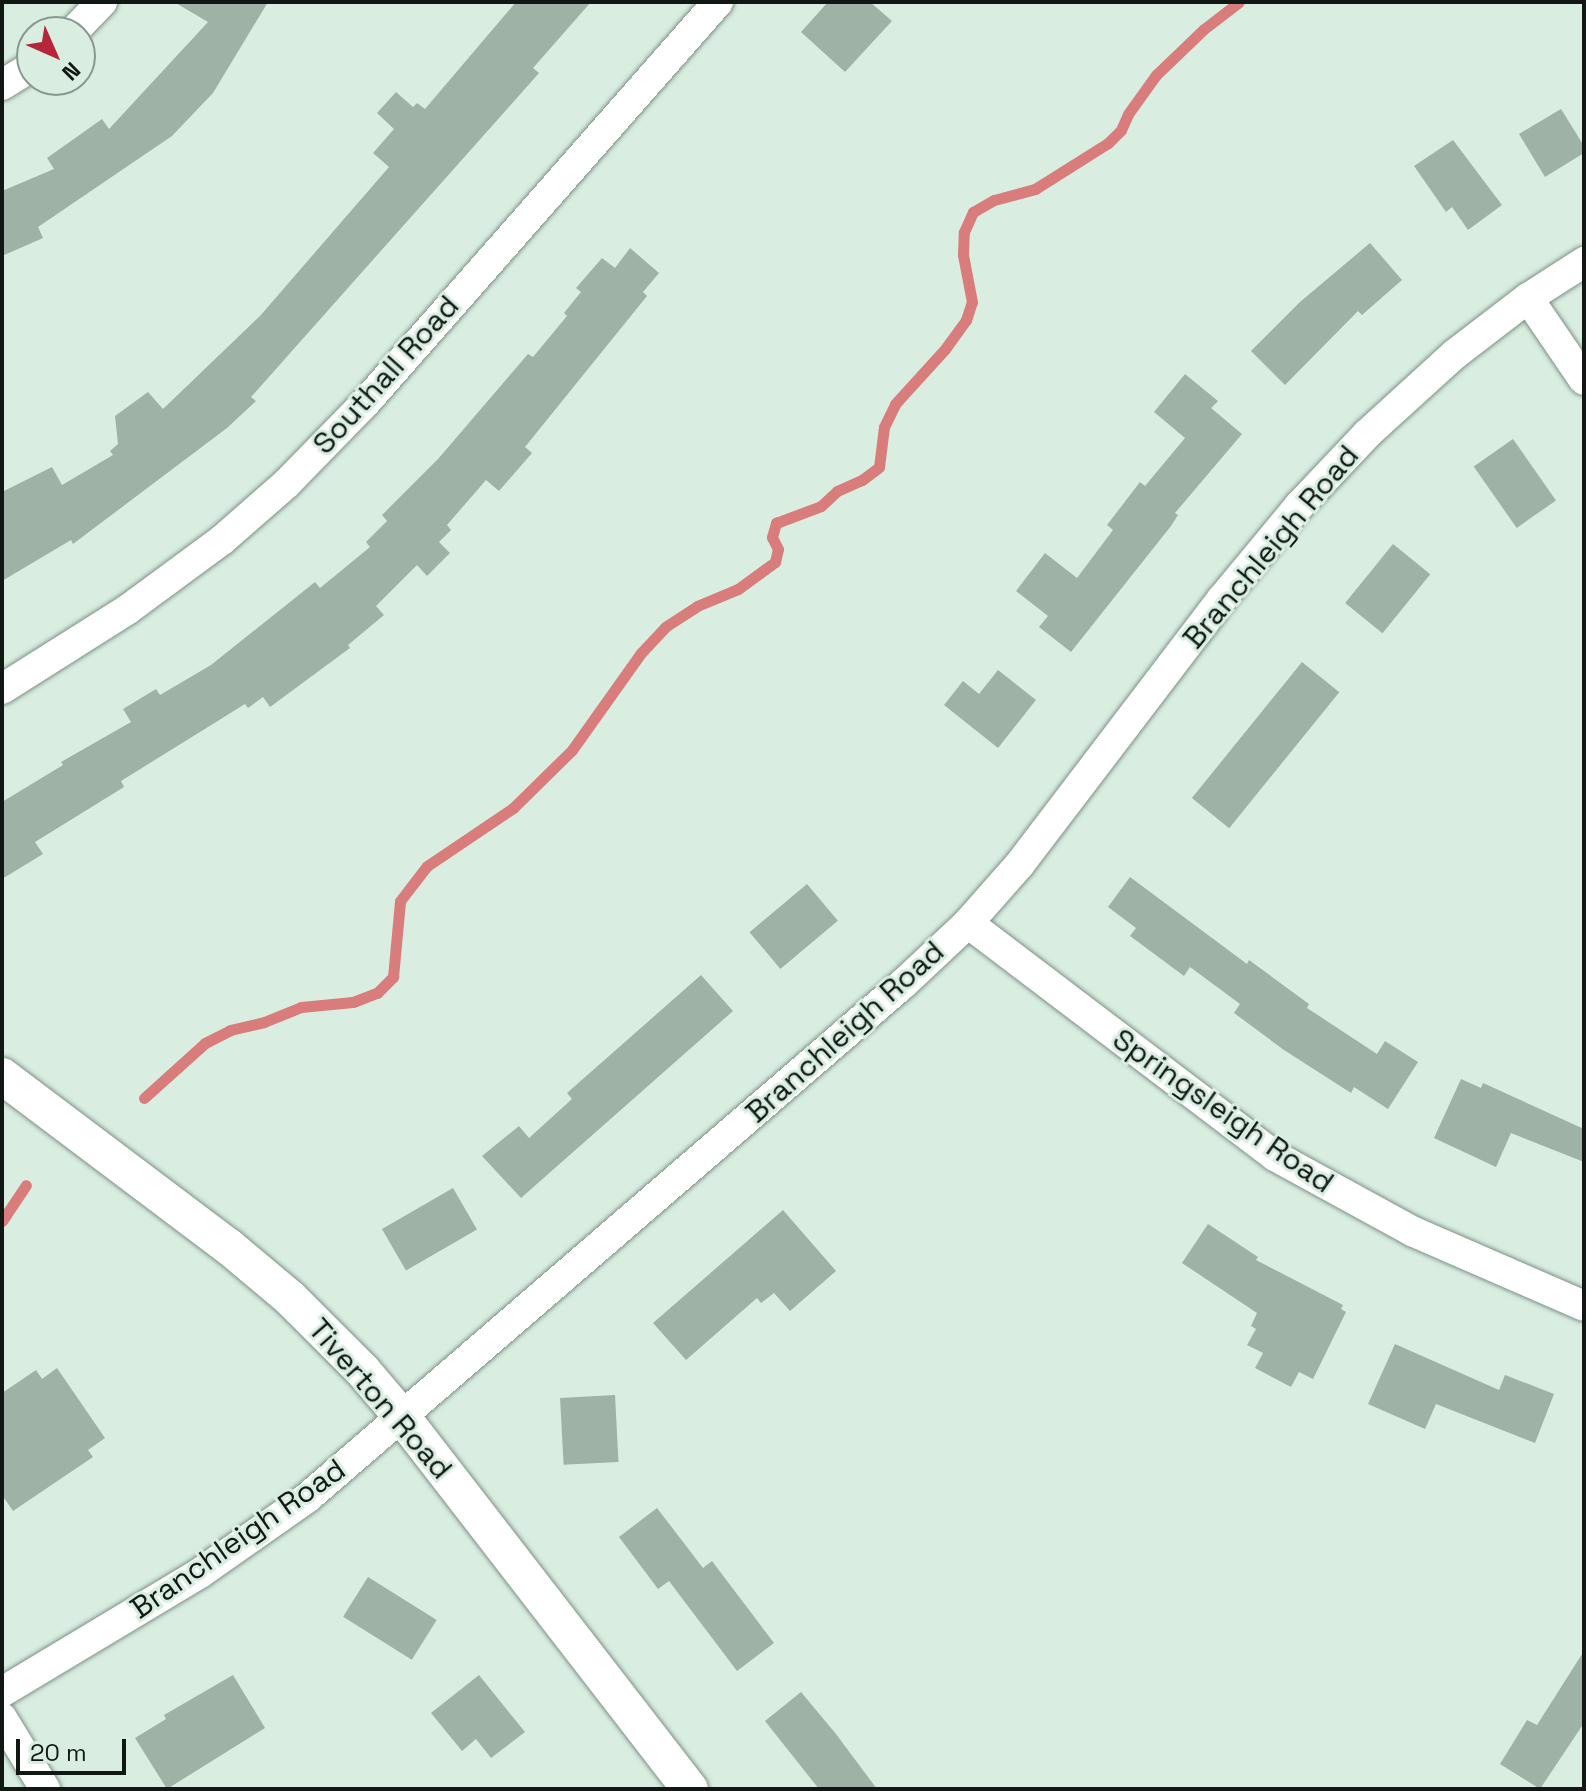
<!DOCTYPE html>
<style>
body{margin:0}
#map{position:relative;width:1586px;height:1791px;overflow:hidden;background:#d9eee1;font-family:"Space Grotesk",sans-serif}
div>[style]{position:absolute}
.stream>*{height:11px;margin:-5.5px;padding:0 5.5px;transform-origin:5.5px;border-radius:5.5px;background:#d87d7b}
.building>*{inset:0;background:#9eb3a6;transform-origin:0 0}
.roads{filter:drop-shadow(0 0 2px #7d9185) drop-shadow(0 0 2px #7d9185)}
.minor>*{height:30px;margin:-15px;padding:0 15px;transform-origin:15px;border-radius:15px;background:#fff}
.tertiary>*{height:36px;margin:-18px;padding:0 18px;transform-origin:18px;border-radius:18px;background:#fff}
span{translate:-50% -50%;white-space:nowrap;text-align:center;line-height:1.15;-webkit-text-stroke:6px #d9eee1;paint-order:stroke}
.street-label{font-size:30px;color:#111814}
.frame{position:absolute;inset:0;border:4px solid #111814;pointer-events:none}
.north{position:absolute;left:16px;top:16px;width:80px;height:80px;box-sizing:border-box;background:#d9eee1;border:2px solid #89988f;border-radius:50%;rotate:135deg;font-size:22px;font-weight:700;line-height:32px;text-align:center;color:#111814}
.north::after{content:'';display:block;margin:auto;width:28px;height:36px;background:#b72636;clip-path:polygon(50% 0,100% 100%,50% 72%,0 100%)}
.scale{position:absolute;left:16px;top:1739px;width:110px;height:36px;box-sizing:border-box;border:4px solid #111814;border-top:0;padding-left:10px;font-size:24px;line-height:28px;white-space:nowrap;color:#111814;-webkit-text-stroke:6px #d9eee1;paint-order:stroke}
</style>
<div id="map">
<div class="stream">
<i style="left:144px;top:1098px;width:82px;rotate:-42deg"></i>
<i style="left:205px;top:1043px;width:28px;rotate:-27deg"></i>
<i style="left:230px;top:1030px;width:35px;rotate:-13deg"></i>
<i style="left:264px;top:1022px;width:40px;rotate:-22deg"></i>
<i style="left:301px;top:1007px;width:52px;rotate:-5.5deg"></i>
<i style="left:353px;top:1002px;width:26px;rotate:-21deg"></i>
<i style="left:377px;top:993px;width:23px;rotate:-45deg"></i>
<i style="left:393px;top:977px;width:76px;rotate:-84.7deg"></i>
<i style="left:400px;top:901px;width:44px;rotate:-52.4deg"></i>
<i style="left:427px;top:866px;width:104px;rotate:-34deg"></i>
<i style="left:513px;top:808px;width:83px;rotate:-44.5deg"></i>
<i style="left:572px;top:750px;width:119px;rotate:-54.6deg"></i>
<i style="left:641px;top:653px;width:35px;rotate:-47deg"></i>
<i style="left:665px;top:627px;width:38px;rotate:-33deg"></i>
<i style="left:697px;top:606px;width:44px;rotate:-22.5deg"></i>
<i style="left:738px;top:589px;width:46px;rotate:-36.1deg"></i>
<i style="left:775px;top:562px;width:13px;rotate:-77deg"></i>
<i style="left:778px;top:549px;width:13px;rotate:-117deg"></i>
<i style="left:772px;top:537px;width:15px;rotate:-74deg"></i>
<i style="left:776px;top:523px;width:48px;rotate:-20.7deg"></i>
<i style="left:821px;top:506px;width:22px;rotate:-43deg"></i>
<i style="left:837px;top:491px;width:27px;rotate:-24deg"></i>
<i style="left:862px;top:480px;width:21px;rotate:-37deg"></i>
<i style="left:879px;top:467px;width:40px;rotate:-82.9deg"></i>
<i style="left:884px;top:427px;width:25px;rotate:-64deg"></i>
<i style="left:895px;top:404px;width:74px;rotate:-47.7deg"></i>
<i style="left:945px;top:349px;width:36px;rotate:-54deg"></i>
<i style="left:966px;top:320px;width:19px;rotate:-72deg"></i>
<i style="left:972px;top:302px;width:48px;rotate:-100.8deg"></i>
<i style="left:963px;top:255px;width:23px;rotate:-88deg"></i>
<i style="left:964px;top:232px;width:22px;rotate:-66deg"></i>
<i style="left:973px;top:212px;width:24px;rotate:-30deg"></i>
<i style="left:994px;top:200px;width:42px;rotate:-15deg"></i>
<i style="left:1035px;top:189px;width:86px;rotate:-32.2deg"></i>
<i style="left:1108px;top:143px;width:18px;rotate:-45deg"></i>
<i style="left:1121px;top:130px;width:17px;rotate:-66deg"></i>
<i style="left:1128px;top:114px;width:48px;rotate:-54.3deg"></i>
<i style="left:1156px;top:75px;width:66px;rotate:-43.8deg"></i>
<i style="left:1204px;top:29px;width:44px;rotate:-37.6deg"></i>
<i style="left:2px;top:1221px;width:43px;rotate:-56.3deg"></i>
</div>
<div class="building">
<i style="clip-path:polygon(174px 2px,268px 2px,213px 93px,172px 136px,38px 227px,43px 238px,2px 256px,2px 191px,54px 169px,47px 158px,102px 119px,109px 129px,208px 22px)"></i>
<i style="clip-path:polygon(516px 2px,591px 2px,533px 68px,539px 73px,251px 397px,256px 401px,227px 428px,73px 544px,71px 540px,2px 581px,2px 492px,52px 467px,62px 485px,113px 455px,110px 451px,118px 444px,115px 416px,148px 392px,163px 409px,260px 316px,389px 167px,373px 153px,394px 129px,377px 113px,396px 92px,413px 107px,417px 103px,425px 109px)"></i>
<i style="clip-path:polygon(828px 2px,870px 2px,892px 21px,845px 72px,801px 32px)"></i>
<i style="clip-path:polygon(1561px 109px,1584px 146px,1584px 153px,1545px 177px,1519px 134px)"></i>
<i style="clip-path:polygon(1453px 140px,1502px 205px,1468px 230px,1452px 207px,1446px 212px,1414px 166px)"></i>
<i style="clip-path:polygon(1370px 243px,1402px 280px,1362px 315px,1358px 311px,1285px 385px,1251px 351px,1300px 302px)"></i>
<i style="clip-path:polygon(630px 248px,659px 273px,643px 292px,647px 296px,525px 447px,532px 453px,499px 491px,486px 480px,447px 525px,451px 530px,439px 542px,450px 553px,427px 576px,417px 565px,376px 606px,384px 615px,348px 645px,350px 648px,270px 707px,263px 697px,248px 708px,245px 704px,121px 781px,124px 787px,35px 842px,43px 854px,2px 879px,2px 802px,63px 765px,61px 762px,131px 722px,123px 709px,156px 689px,160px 695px,211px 665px,315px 582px,320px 588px,370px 547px,366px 542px,387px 521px,382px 515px,438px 459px,528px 354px,533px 357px,567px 316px,564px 313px,581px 292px,576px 288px,602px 258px,615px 268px)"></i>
<i style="clip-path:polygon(1185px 374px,1218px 401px,1211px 408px,1242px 434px,1175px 513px,1178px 515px,1171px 526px,1071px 652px,1039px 627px,1048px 616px,1016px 591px,1045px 553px,1077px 578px,1113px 530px,1107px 525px,1140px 482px,1145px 486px,1185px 438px,1154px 412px)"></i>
<i style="left:1513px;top:439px;width:75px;height:48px;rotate:55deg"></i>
<i style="left:1393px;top:544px;width:48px;height:76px;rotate:39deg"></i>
<i style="left:1302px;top:662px;width:48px;height:175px;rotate:39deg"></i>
<i style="clip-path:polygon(998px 670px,1036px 700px,998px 748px,944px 705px,963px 681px,979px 694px)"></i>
<i style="clip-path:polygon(1130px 877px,1247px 964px,1249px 960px,1309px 1004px,1307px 1008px,1377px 1054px,1385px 1041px,1418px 1062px,1388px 1109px,1354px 1087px,1351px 1093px,1284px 1050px,1234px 1013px,1240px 1004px,1190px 967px,1184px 976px,1130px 936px,1136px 928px,1108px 907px)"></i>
<i style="left:807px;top:884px;width:48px;height:75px;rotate:50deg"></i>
<i style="clip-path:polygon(701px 975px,733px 1011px,521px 1198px,482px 1156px,519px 1126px,529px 1138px,572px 1099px,567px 1093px)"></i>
<i style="clip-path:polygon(1461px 1079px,1481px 1088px,1483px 1083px,1584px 1129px,1584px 1162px,1511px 1133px,1496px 1167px,1434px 1138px)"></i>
<i style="left:453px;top:1188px;width:48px;height:82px;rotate:60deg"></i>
<i style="clip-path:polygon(783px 1210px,836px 1271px,790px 1311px,774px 1293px,761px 1303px,757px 1298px,686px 1360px,653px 1323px)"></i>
<i style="clip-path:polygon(1208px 1224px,1258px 1257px,1256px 1260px,1343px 1305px,1341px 1309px,1346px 1312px,1313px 1379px,1299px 1372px,1291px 1387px,1255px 1368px,1263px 1353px,1247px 1345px,1256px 1329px,1251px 1326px,1257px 1313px,1182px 1263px)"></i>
<i style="clip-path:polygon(1395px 1344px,1499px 1390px,1505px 1375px,1554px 1394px,1535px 1443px,1436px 1404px,1425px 1429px,1368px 1404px)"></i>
<i style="clip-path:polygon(57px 1368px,105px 1438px,88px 1450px,93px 1457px,13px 1511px,2px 1495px,2px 1393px,36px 1370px,42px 1379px)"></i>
<i style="left:615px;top:1395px;width:67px;height:55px;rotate:87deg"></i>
<i style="clip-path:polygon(657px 1508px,703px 1568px,712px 1561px,774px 1643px,737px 1671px,669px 1581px,658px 1589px,619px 1537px)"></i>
<i style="left:368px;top:1577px;width:81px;height:47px;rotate:32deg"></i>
<i style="clip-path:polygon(1584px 1651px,1584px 1723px,1540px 1789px,1500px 1764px,1527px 1720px,1537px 1725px)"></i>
<i style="clip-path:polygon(233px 1675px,265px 1728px,167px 1789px,135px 1738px,166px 1719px,164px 1715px)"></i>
<i style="clip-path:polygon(479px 1675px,525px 1732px,491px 1758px,476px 1739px,462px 1751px,431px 1713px)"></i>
<i style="clip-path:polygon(801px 1692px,836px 1734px,877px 1789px,819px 1789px,765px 1721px)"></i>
</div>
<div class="roads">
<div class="minor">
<i style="left:73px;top:32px;width:42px;rotate:-46deg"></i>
<i style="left:2px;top:85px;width:36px;rotate:-32deg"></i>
<i style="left:1528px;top:298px;width:99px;rotate:55.7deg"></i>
<i style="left:2px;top:689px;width:148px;rotate:-32.3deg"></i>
<i style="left:127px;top:610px;width:118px;rotate:-36.4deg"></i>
<i style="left:222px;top:540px;width:86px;rotate:-41.2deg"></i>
<i style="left:287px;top:483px;width:113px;rotate:-45.7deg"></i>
<i style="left:366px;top:402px;width:533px;rotate:-48.65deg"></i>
<i style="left:968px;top:923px;width:385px;rotate:37.2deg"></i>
<i style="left:1275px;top:1156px;width:158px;rotate:28.7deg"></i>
<i style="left:1414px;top:1232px;width:185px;rotate:23.5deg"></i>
<i style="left:2px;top:1692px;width:231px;rotate:-31deg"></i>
<i style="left:200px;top:1573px;width:131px;rotate:-35deg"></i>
<i style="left:307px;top:1498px;width:787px;rotate:-40.78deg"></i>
<i style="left:903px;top:984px;width:89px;rotate:-43.2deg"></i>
<i style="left:968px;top:923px;width:79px;rotate:-48.6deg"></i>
<i style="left:1020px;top:864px;width:333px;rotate:-52.7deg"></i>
<i style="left:1222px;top:599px;width:121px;rotate:-50.4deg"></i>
<i style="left:1299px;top:506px;width:99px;rotate:-46.6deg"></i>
<i style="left:1367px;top:434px;width:119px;rotate:-42.3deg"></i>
<i style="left:1455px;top:354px;width:92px;rotate:-37.5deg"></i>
<i style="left:1528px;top:298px;width:67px;rotate:-32.7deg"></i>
<i style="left:2px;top:1718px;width:83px;rotate:58.8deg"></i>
</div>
<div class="tertiary">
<i style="left:2px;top:1076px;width:283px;rotate:37deg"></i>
<i style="left:228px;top:1246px;width:81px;rotate:40deg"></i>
<i style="left:290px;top:1298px;width:103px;rotate:45deg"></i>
<i style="left:363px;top:1371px;width:62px;rotate:49.6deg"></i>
<i style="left:403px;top:1418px;width:469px;rotate:52.3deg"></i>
</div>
</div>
<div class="street-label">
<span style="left:386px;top:375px;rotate:-48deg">Southall Road</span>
<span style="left:1271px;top:547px;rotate:-50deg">Branchleigh Road</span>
<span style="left:845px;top:1032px;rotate:-42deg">Branchleigh Road</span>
<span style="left:1223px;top:1111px;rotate:35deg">Springsleigh Road</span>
<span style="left:380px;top:1399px;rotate:49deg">Tiverton Road</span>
<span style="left:238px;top:1539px;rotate:-35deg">Branchleigh Road</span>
</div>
<div class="frame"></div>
<div class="north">N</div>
<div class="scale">20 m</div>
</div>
